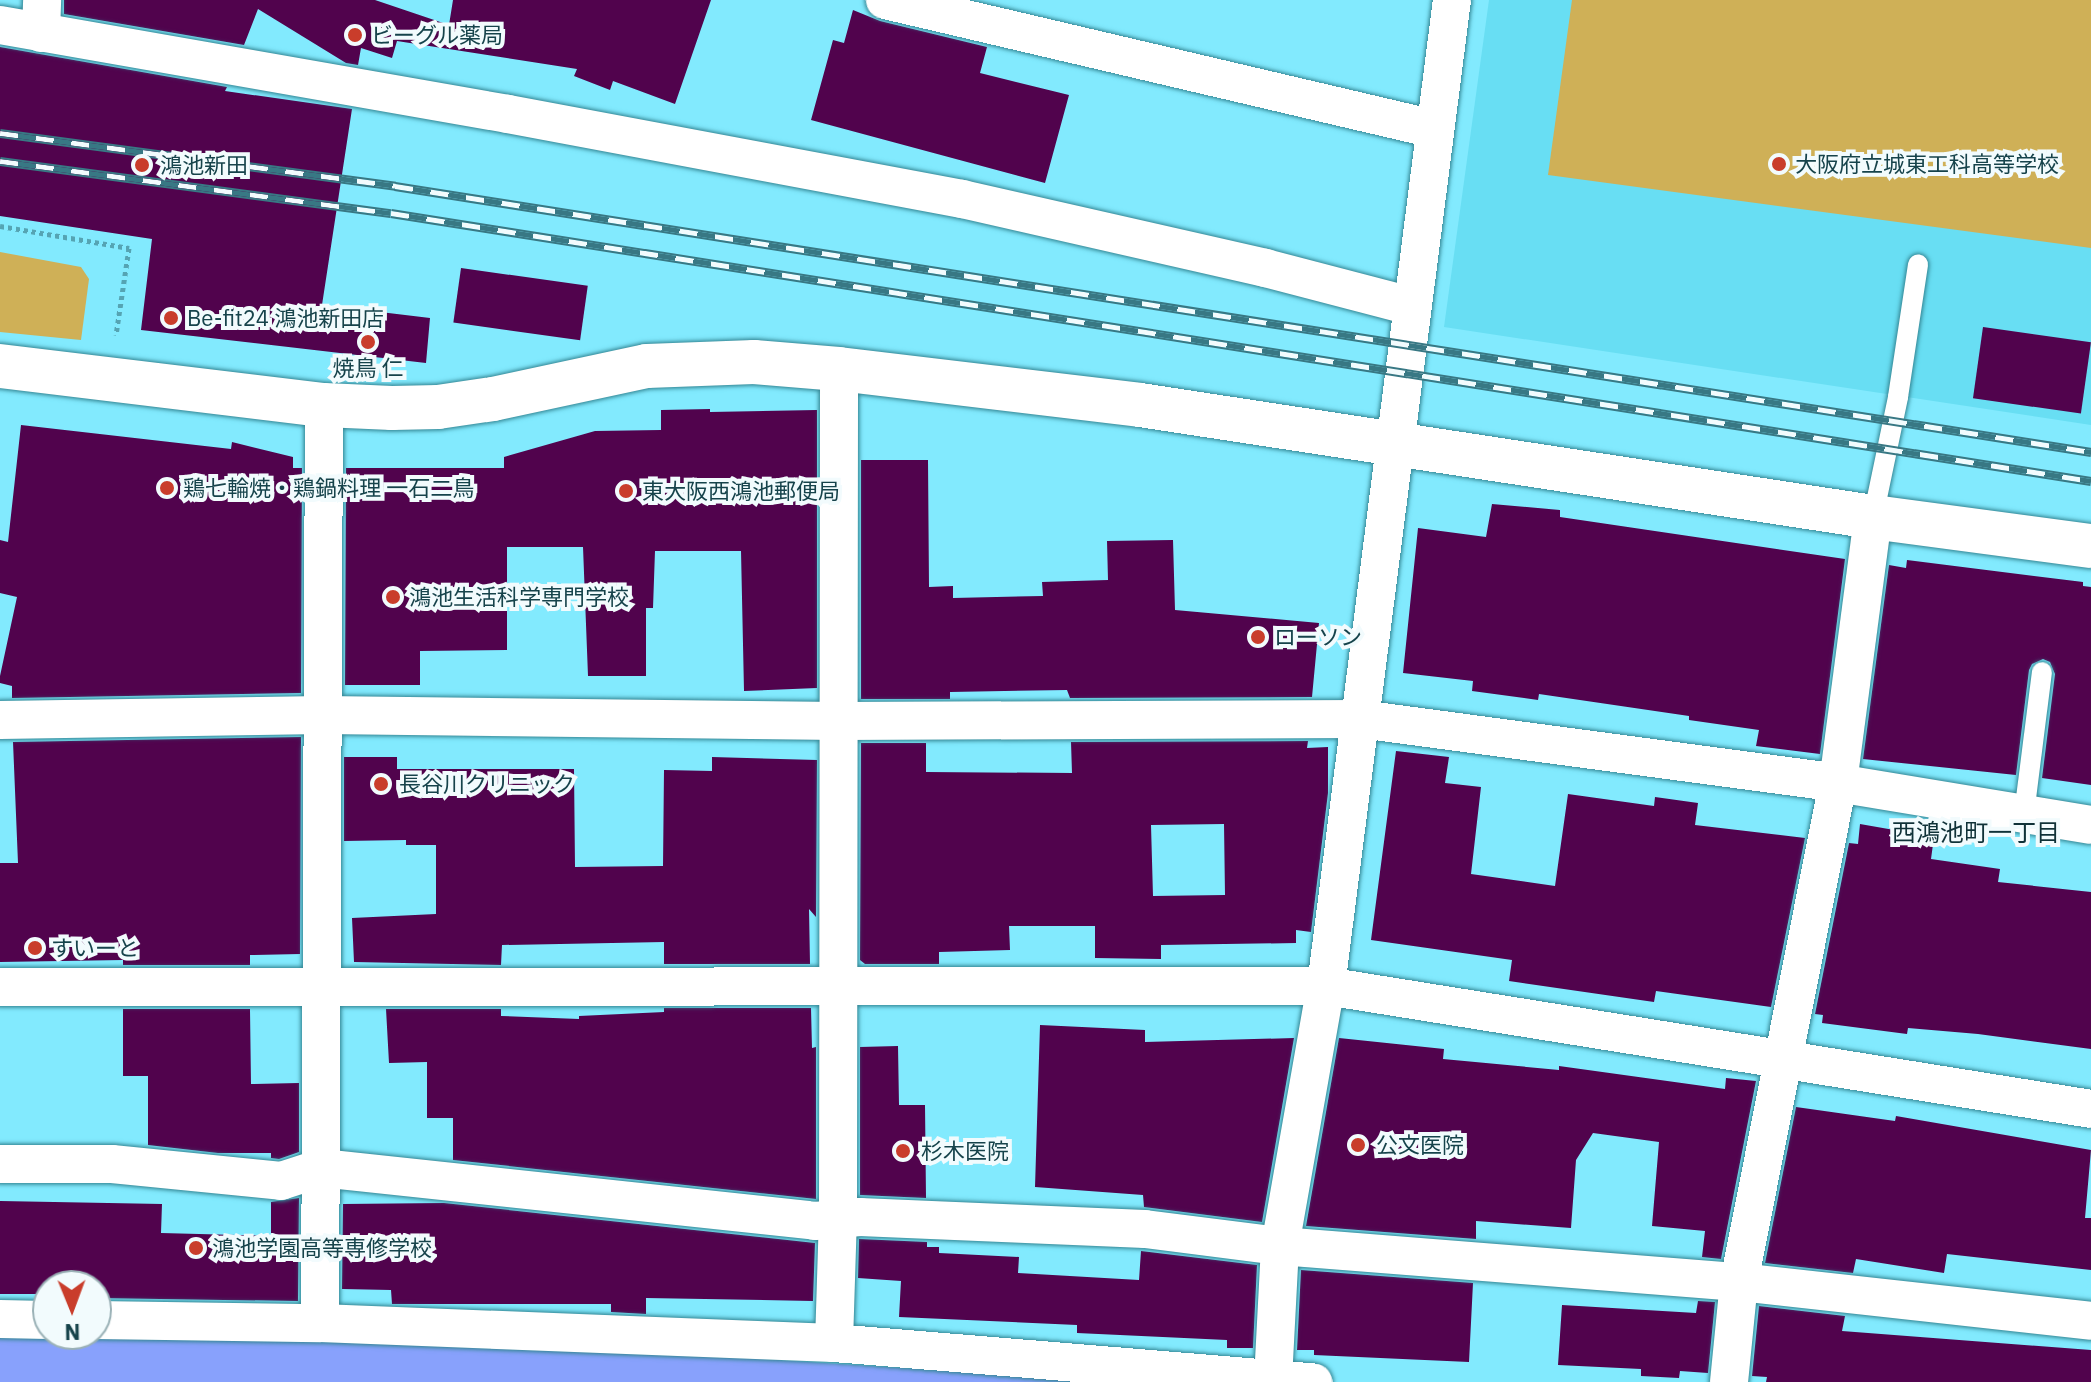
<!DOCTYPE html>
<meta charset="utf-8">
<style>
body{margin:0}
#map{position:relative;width:2091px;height:1382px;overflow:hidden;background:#82eafe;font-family:"IBM Plex Sans","Noto Sans JP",sans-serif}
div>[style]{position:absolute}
.built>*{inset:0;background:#68def3}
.green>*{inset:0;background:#cfb057}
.water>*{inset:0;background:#88a1fc}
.building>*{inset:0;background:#51034d;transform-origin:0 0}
.path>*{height:5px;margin-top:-2.5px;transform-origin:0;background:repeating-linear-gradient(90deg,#55a4b3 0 4px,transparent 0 8px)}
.roads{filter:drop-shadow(0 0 2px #348694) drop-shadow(0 0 2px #348694)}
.lane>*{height:20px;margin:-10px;padding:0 10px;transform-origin:10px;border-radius:10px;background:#fff}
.street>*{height:38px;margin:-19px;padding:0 19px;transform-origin:19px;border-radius:19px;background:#fff}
.secondary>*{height:44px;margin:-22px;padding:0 22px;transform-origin:22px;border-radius:22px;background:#fff}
.rail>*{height:9px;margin-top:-4.5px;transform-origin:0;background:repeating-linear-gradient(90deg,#f2fbfd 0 18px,#387884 0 36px);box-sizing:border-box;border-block:2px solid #387884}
.dots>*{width:22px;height:22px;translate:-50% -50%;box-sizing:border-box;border:4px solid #f2fbfd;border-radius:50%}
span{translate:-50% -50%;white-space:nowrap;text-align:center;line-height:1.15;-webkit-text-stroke:8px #f2fbfd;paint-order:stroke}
.poi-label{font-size:22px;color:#16434b}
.left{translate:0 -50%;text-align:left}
.neighbourhood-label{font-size:24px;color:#103238}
.north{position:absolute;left:32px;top:1270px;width:80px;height:80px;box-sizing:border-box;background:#f2fbfd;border:2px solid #9ab1b6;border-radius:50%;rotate:179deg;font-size:22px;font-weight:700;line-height:32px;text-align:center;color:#16434b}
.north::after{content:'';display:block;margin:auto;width:28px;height:36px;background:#c93d2b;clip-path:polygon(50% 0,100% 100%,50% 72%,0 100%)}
</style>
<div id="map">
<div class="built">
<i style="clip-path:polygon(1489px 0,2091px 0,2091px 425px,1444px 327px)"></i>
</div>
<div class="green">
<i style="clip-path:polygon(1572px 0,2091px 0,2091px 248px,1548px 175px)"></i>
<i style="clip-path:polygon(0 252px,81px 267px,89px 279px,81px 340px,0 332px)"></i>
</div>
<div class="water">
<i style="clip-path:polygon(0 1334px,419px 1337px,1121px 1382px,0 1382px)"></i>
</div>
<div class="building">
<i style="clip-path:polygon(64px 0,375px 0,449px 25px,453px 0,711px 0,675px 104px,613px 81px,610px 90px,574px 76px,577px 69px,397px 41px,392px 58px,361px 48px,358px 65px,346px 63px,258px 9px,244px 45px,64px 14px)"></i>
<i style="clip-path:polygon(853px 10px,880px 21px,987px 47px,980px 73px,1069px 95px,1045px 183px,811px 120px,833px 40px,844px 43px)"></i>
<i style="clip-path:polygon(0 47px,227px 87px,225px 91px,352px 109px,322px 305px,430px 318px,426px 363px,141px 330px,152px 239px,0 216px)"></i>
<i style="left:461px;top:268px;width:128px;height:55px;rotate:8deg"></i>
<i style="left:1983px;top:327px;width:109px;height:72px;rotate:8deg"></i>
<i style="clip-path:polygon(710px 409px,710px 412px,817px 410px,817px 688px,744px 691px,741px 551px,655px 551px,653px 608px,646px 608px,646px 676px,588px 676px,583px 547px,507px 547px,507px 650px,420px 651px,420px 685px,345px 685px,346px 468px,504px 468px,504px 457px,595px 431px,661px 430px,661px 410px)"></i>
<i style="clip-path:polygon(21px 425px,231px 449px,232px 442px,293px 457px,293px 468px,302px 468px,301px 693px,12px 698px,12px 686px,0 683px,0 676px,17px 597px,0 593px,0 540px,8px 542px)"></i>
<i style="clip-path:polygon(861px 460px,928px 460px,929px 587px,953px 586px,953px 598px,1043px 596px,1042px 582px,1108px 580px,1107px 541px,1173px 540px,1175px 610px,1319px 623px,1312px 697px,1070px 698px,1067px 690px,950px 692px,950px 699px,861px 699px)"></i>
<i style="clip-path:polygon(1492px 504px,1560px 510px,1560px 517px,1845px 559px,1820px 754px,1756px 746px,1759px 730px,1689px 720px,1689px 716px,1539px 694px,1538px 700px,1472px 691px,1473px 681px,1403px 673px,1418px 528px,1486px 537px)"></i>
<i style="clip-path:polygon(1907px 560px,2083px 582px,2083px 586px,2091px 587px,2091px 785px,2042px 778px,2055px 674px,2050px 662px,2043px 659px,2032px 664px,2029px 670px,2016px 775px,1863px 759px,1889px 565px,1906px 568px)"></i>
<i style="clip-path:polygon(301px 737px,300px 954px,250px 955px,250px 965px,123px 965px,123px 960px,0 962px,0 863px,18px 863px,13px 742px)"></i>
<i style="clip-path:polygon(evenodd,1308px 741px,1307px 748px,1328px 747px,1328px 793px,1311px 932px,1296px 930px,1296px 943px,1161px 945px,1161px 959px,1095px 958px,1095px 926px,1009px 926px,1010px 950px,939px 952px,939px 964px,865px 964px,860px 960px,861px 743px,926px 743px,926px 772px,1072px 773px,1071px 742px,1308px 741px,1224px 824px,1225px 895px,1153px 896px,1151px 825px,1224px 824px)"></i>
<i style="clip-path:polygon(1396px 751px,1449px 757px,1445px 783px,1481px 787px,1471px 874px,1555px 886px,1568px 794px,1654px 806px,1655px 797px,1698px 803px,1695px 825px,1805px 838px,1771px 1007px,1656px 991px,1654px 1002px,1509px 981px,1512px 960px,1371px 940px)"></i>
<i style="clip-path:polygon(344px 757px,397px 757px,397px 769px,574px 769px,575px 867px,663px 866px,664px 770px,712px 771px,712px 757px,817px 760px,816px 917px,809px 909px,810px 964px,664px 964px,664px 942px,502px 945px,501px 965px,354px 962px,352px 918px,436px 914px,436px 845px,406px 845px,406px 840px,344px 841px)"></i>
<i style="clip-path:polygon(1860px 824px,1934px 837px,1931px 859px,2000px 869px,1998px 882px,2091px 892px,2091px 1049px,1978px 1034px,1908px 1028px,1907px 1034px,1822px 1023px,1823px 1015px,1815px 1014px,1849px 843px,1858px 844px)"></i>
<i style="clip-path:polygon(664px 1008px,811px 1008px,812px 1048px,816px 1047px,816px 1199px,453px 1160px,453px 1118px,427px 1118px,427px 1062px,389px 1063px,386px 1009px,501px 1009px,501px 1016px,579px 1019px,579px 1016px,664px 1012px)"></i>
<i style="clip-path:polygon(123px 1009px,250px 1009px,251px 1084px,299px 1083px,299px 1152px,279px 1159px,271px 1158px,271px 1153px,218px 1153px,148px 1145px,148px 1076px,123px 1076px)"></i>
<i style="clip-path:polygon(1040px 1025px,1145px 1030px,1145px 1042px,1294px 1038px,1262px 1222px,1144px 1207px,1143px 1195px,1035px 1187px)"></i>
<i style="clip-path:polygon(1339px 1038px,1444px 1049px,1443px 1059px,1559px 1070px,1559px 1066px,1725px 1089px,1726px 1078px,1756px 1081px,1721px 1259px,1702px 1257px,1705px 1231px,1652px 1226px,1659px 1142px,1593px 1133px,1576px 1160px,1571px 1228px,1476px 1221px,1476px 1239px,1306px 1226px)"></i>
<i style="clip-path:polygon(898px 1046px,899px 1105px,925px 1105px,926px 1198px,860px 1195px,860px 1047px)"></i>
<i style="clip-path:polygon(1796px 1107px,1895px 1121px,1896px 1116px,2091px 1150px,2085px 1218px,2091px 1218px,2091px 1270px,1947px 1254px,1944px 1273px,1856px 1259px,1853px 1273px,1765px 1263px)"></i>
<i style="clip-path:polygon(299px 1198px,298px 1301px,96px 1298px,96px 1286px,48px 1286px,48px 1298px,36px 1297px,36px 1294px,0 1294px,0 1201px,162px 1204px,161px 1233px,271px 1236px,271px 1202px)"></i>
<i style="clip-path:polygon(444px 1203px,815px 1243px,813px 1301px,646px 1298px,646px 1314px,611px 1312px,611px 1304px,392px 1304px,391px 1290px,342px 1289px,343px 1204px)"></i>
<i style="clip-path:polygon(859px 1239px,927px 1242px,927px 1247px,939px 1247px,939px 1253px,1019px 1257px,1018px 1273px,1139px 1280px,1141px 1251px,1257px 1265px,1253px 1348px,1227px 1348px,1227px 1340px,1077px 1333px,1077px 1325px,899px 1317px,901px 1281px,858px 1278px)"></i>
<i style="clip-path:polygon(1301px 1270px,1473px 1283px,1469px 1362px,1314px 1355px,1314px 1350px,1297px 1350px)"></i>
<i style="clip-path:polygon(1698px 1301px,1715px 1302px,1708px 1373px,1680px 1371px,1679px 1378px,1641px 1376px,1641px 1369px,1558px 1365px,1562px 1305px,1696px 1313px)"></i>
<i style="clip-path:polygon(1759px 1306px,1845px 1316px,1842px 1331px,2091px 1350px,2091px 1382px,1766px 1382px,1767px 1377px,1752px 1376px)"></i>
</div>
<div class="path">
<i style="left:0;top:226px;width:131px;rotate:9.7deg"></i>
<i style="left:129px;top:248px;width:88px;rotate:98.5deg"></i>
</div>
<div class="roads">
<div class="lane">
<i style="left:1873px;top:517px;width:123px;rotate:-78.2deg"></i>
<i style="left:1898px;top:397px;width:134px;rotate:-81.4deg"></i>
<i style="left:2024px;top:814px;width:143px;rotate:-82.8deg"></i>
</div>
<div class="street">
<i style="left:885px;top:0;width:564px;rotate:13.22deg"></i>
<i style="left:0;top:25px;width:516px;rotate:9.94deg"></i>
<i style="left:508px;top:114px;width:462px;rotate:10.6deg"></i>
<i style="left:962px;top:199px;width:311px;rotate:12.8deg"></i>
<i style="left:1265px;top:268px;width:151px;rotate:14.6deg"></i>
<i style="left:41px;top:33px;width:33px;rotate:-88deg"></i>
<i style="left:0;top:720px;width:323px;rotate:-0.9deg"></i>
<i style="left:323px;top:715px;width:516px;rotate:0.67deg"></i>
<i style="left:839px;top:721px;width:521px;rotate:-0.22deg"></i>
<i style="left:1360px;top:719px;width:482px;rotate:7.6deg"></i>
<i style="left:1838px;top:783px;width:256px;rotate:9.4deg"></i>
<i style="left:0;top:987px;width:1326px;rotate:-0.04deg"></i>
<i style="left:1326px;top:986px;width:775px;rotate:9.13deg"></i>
<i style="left:0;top:1164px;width:112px"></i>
<i style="left:112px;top:1164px;width:170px;rotate:5.7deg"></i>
<i style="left:281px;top:1181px;width:42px;rotate:-18deg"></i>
<i style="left:321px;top:1168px;width:497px;rotate:6.1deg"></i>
<i style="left:815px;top:1221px;width:45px;rotate:-5.1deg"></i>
<i style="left:860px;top:1217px;width:285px;rotate:2.4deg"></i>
<i style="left:1145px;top:1229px;width:136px;rotate:7.2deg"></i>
<i style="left:1280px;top:1246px;width:460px;rotate:4.5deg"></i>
<i style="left:1739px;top:1282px;width:354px;rotate:6.3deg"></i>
<i style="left:0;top:1319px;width:48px;rotate:1.2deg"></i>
<i style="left:96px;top:1320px;width:224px;rotate:0.8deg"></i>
<i style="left:320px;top:1323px;width:514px;rotate:2.23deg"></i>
<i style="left:834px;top:1343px;width:481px;rotate:4.7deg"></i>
<i style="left:320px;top:1323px;width:918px;rotate:-89.75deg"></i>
<i style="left:834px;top:1343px;width:124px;rotate:-88.2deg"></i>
<i style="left:838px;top:1219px;width:850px;rotate:-89.93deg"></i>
<i style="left:1273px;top:1380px;width:134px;rotate:-87deg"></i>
<i style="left:1280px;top:1246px;width:264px;rotate:-80deg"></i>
<i style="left:1326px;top:986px;width:994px;rotate:-82.72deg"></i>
<i style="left:1729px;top:1382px;width:100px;rotate:-84.3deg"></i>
<i style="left:1739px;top:1282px;width:509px;rotate:-78.78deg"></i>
<i style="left:1838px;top:783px;width:268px;rotate:-82.5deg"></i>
</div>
<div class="secondary">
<i style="left:0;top:366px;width:326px;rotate:6.9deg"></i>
<i style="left:324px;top:405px;width:68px;rotate:2.5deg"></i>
<i style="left:392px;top:408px;width:46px;rotate:-1.2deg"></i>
<i style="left:438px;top:407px;width:56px;rotate:-8.3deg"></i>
<i style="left:493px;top:399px;width:157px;rotate:-12.1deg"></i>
<i style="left:647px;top:366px;width:107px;rotate:-2.1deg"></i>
<i style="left:754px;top:362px;width:85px;rotate:4.7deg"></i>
<i style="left:839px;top:369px;width:303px;rotate:6.8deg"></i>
<i style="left:1140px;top:405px;width:742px;rotate:8.69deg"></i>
<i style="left:1873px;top:517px;width:220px;rotate:7.6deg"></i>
</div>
</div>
<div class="rail">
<i style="left:0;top:133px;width:399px;rotate:7.6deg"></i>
<i style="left:395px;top:186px;width:1717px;rotate:8.91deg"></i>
<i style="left:0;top:161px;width:394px;rotate:7.6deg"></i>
<i style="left:391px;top:213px;width:1721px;rotate:8.96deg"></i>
</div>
<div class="dots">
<i style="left:355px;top:35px;background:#c93d2b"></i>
<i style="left:1779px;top:164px;background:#c93d2b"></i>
<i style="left:142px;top:165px;background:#c93d2b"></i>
<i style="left:171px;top:318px;background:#c93d2b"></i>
<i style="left:368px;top:342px;background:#c93d2b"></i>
<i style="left:167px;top:488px;background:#c93d2b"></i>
<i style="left:626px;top:491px;background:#c93d2b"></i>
<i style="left:393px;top:597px;background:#c93d2b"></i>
<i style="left:1258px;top:637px;background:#c93d2b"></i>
<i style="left:381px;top:784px;background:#c93d2b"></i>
<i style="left:35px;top:948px;background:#c93d2b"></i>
<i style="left:1358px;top:1145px;background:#c93d2b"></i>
<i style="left:903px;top:1151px;background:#c93d2b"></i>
<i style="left:196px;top:1248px;background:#c93d2b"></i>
</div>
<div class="poi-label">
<span class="left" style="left:371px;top:35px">ビーグル薬局</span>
<span class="left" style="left:1795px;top:164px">大阪府立城東工科高等学校</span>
<span class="left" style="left:160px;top:165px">鴻池新田</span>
<span class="left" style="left:187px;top:318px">Be-fit24 鴻池新田店</span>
<span style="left:368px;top:368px">焼鳥 仁</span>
<span class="left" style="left:183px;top:488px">鶏七輪焼・鶏鍋料理 一石二鳥</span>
<span class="left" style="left:642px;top:491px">東大阪西鴻池郵便局</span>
<span class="left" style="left:409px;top:597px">鴻池生活科学専門学校</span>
<span class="left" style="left:1274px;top:637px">ローソン</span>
<span class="left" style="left:399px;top:784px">長谷川クリニック</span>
<span class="left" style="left:51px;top:948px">すいーと</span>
<span class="left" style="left:1376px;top:1145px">公文医院</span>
<span class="left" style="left:921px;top:1151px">杉木医院</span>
<span class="left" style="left:212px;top:1248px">鴻池学園高等専修学校</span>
</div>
<div class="neighbourhood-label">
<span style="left:1976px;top:833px">西鴻池町一丁目</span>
</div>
<div class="north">N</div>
</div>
